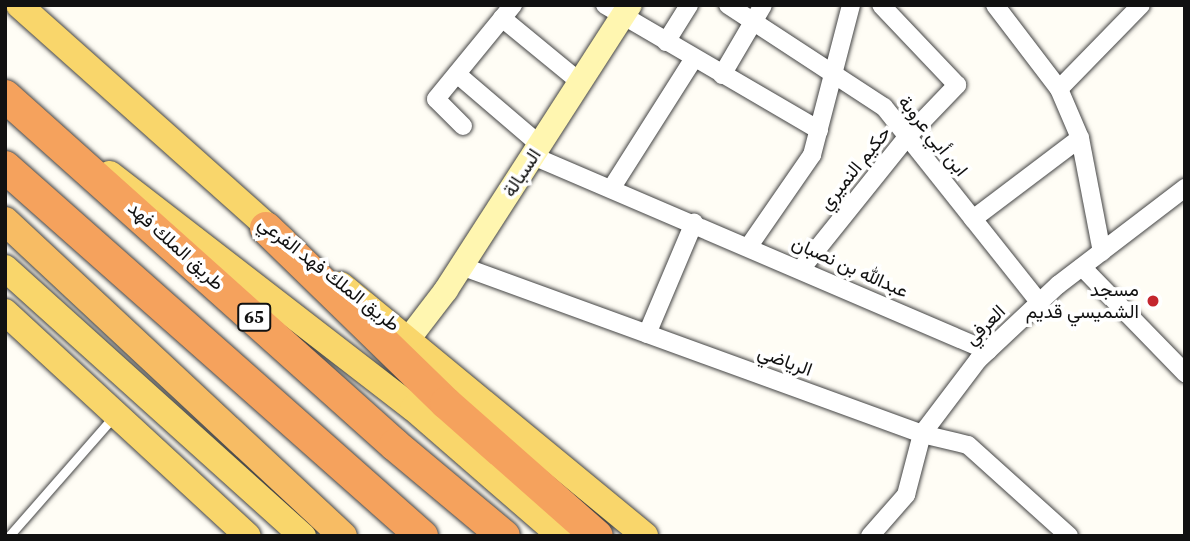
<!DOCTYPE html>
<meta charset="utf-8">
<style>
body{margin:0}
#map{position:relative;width:1190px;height:541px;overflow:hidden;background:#fffdf5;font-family:"Source Serif 4",Vazirmatn,serif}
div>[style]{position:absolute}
.roads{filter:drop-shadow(0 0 2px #444) drop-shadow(0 0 2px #444)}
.service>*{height:9px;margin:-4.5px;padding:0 4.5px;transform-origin:4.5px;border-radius:4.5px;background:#fff}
.minor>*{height:18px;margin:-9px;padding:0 9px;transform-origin:9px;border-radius:9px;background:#fff}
.secondary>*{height:24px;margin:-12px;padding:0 12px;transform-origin:12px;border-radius:12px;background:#fff6b0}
.primary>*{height:26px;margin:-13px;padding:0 13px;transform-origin:13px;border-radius:13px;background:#f9d66b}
.trunk>*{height:28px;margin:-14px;padding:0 14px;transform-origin:14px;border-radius:14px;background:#f7bc64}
.motorway>*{height:32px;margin:-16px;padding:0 16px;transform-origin:16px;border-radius:16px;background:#f5a25d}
.dots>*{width:19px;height:19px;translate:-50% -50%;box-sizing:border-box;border:4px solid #fff;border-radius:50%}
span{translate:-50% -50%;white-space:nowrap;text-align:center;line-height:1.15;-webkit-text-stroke:7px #fff;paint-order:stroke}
.shield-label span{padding:2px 5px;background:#fff;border:2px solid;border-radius:5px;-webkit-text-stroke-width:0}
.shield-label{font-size:18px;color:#111;font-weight:700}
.street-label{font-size:19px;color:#111}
.poi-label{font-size:19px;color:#111}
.right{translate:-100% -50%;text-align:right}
.frame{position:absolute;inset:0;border:7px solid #111;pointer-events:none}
</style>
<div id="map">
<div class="roads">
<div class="service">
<i style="left:9px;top:536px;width:159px;rotate:-48.8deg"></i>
</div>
<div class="minor">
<i style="left:605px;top:5px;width:248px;rotate:30.3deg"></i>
<i style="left:728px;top:5px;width:186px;rotate:33.2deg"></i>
<i style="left:884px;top:107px;width:251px;rotate:51.5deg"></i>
<i style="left:995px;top:5px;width:106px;rotate:52.7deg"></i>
<i style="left:1059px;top:89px;width:53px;rotate:66.8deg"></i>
<i style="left:1080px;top:138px;width:116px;rotate:79.1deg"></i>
<i style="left:502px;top:18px;width:101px;rotate:39.4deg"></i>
<i style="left:666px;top:42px;width:44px;rotate:-58.1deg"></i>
<i style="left:457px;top:74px;width:109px;rotate:40.5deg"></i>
<i style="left:722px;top:75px;width:81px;rotate:-59.6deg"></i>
<i style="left:1059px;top:89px;width:117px;rotate:-45.7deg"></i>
<i style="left:463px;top:126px;width:38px;rotate:-135deg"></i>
<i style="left:436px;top:99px;width:122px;rotate:-50.7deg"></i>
<i style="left:533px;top:156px;width:495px;rotate:23.2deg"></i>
<i style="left:611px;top:189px;width:155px;rotate:-57.6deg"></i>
<i style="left:973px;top:219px;width:134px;rotate:-37.1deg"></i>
<i style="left:749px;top:246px;width:111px;rotate:-55.3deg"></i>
<i style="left:812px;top:155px;width:155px;rotate:-75.4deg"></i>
<i style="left:461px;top:266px;width:491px;rotate:20deg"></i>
<i style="left:922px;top:434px;width:47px;rotate:13.4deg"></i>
<i style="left:968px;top:445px;width:136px;rotate:42deg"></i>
<i style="left:1082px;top:267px;width:148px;rotate:45.8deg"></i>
<i style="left:801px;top:269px;width:171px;rotate:-51.2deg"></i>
<i style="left:908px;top:136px;width:71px;rotate:-46.1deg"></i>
<i style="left:957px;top:85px;width:110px;rotate:-133.5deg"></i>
<i style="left:647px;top:334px;width:121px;rotate:-67.1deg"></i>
<i style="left:870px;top:536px;width:55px;rotate:-48.7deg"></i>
<i style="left:906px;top:495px;width:63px;rotate:-75.3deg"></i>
<i style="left:922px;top:434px;width:93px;rotate:-52.9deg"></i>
<i style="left:978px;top:360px;width:110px;rotate:-43.2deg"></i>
<i style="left:1058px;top:285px;width:160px;rotate:-37.4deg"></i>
</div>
<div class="secondary">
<i style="left:410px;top:337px;width:59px;rotate:-52.5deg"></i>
<i style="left:446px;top:290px;width:339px;rotate:-57.2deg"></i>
</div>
<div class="primary">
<i style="left:19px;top:5px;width:353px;rotate:41.7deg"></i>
<i style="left:110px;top:174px;width:383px;rotate:37.7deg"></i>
<i style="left:413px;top:408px;width:196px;rotate:40.9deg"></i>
<i style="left:5px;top:268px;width:401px;rotate:42deg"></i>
<i style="left:341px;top:285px;width:394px;rotate:39.5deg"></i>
<i style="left:5px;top:312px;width:330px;rotate:42.7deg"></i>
</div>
<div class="trunk">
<i style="left:5px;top:221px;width:462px;rotate:43deg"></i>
</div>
<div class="motorway">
<i style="left:5px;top:96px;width:523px;rotate:41.82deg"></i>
<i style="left:395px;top:445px;width:142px;rotate:39.9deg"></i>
<i style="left:5px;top:167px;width:557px;rotate:41.51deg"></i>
<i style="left:266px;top:228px;width:251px;rotate:44.2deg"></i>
<i style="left:446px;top:403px;width:201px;rotate:41.4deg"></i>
</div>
</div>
<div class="dots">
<i style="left:1153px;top:301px;background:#c4262e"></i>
</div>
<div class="shield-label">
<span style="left:254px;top:317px">65</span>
</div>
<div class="street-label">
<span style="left:933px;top:136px;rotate:51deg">ابن أبي عروبة</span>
<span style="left:855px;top:168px;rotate:-51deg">حكيم النميري</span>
<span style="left:522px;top:173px;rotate:-57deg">السبالة</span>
<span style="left:176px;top:246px;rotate:42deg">طريق الملك فهد</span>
<span style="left:850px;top:267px;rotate:24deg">عبدالله بن نصبان</span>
<span style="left:329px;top:274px;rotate:38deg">طريق الملك فهد الفرعي</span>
<span style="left:985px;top:325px;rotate:-44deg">العرفي</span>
<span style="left:785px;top:361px;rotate:20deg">الرياضي</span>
</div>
<div class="poi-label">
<span class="right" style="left:1139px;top:301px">مسجد<br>الشميسي قديم</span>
</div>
<div class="frame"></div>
</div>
